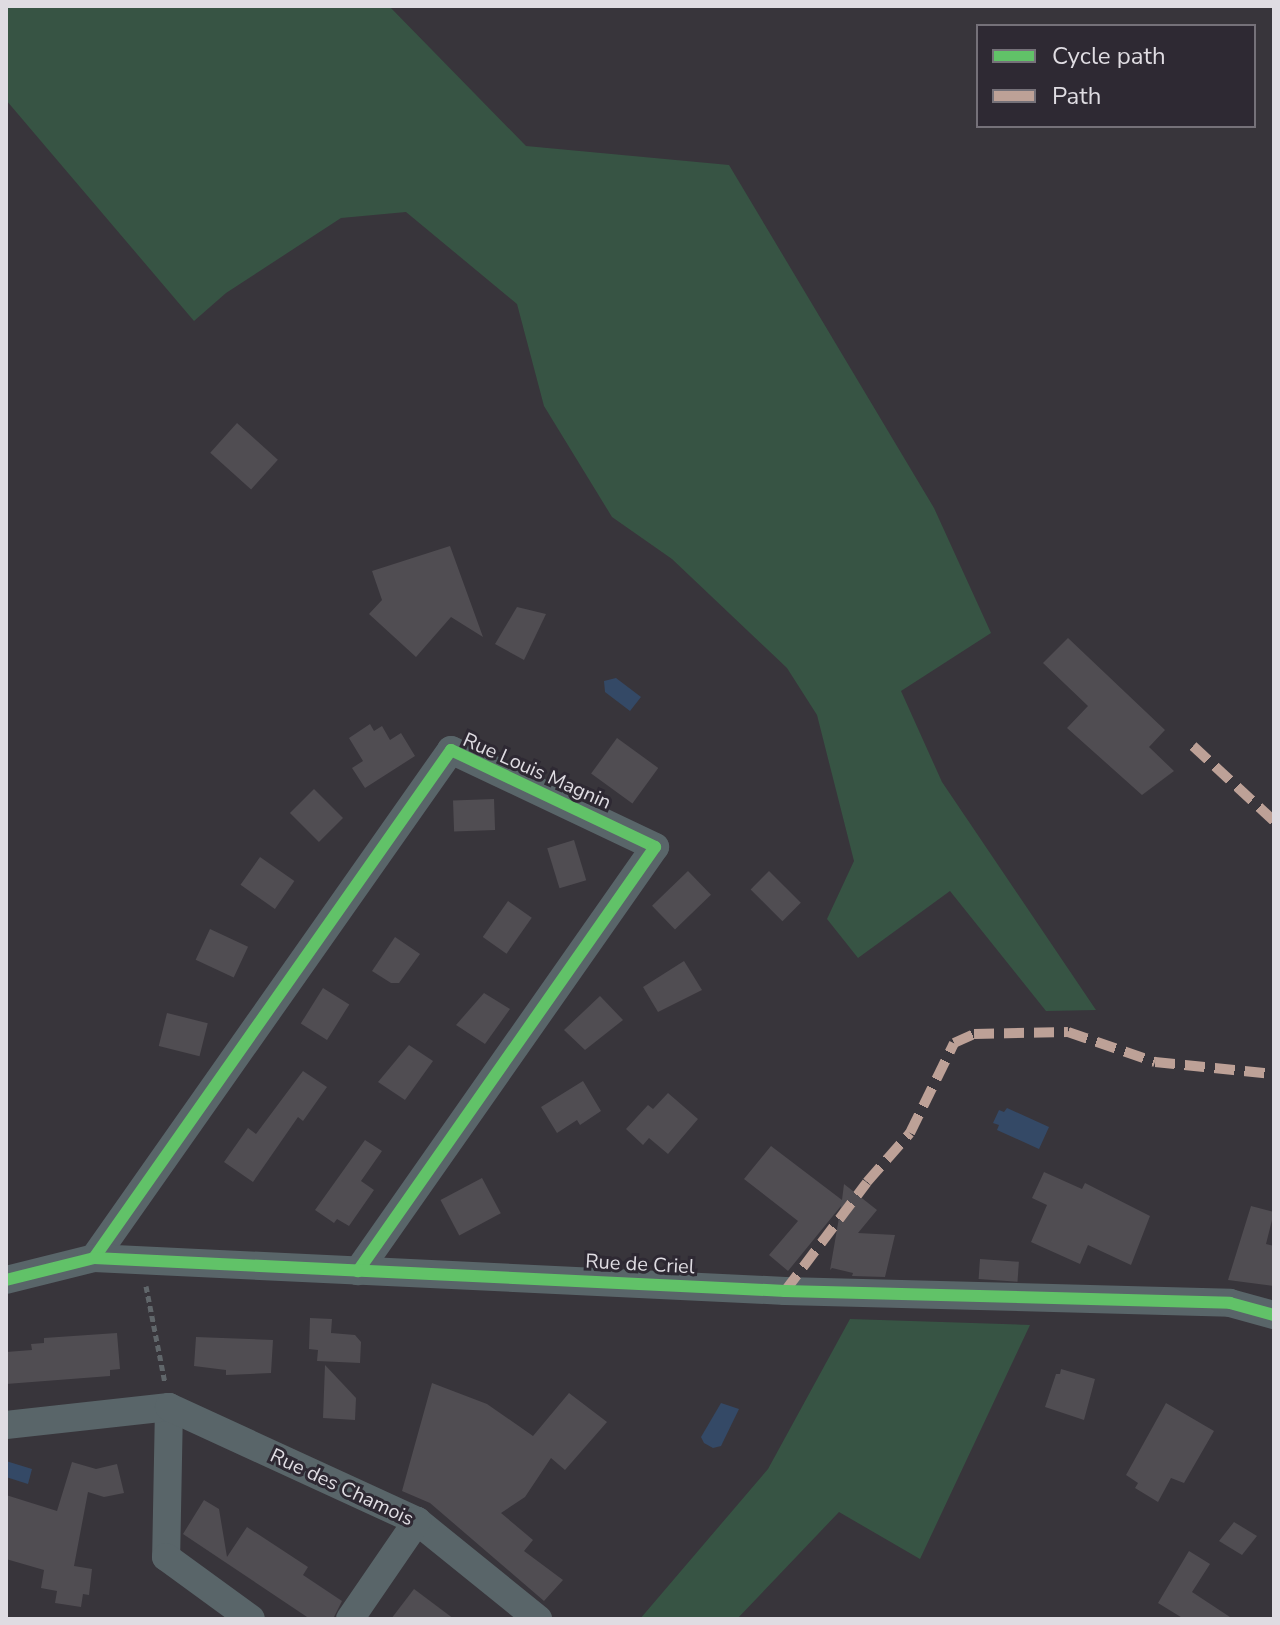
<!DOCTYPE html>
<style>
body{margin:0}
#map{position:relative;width:1280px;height:1625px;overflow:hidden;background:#38353b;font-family:"Nunito Sans",sans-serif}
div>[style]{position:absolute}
.green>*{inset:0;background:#375444}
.water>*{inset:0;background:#344966}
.building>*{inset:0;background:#504d52;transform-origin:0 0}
.path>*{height:5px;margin-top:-2.5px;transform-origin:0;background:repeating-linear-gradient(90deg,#60666a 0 6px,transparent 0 10px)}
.minor>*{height:28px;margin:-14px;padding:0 14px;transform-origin:14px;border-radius:14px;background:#596569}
.quiet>*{height:10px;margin-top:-5px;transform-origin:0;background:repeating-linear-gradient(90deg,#bda197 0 20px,transparent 0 30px)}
.cycleway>*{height:12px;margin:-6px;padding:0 6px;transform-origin:6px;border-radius:6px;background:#61c268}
span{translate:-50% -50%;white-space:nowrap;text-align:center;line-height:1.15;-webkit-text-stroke:6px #2e2933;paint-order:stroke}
.street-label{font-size:20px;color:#dfdce2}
.frame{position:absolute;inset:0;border:8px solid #dfdce2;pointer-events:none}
.legend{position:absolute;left:976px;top:24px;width:280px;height:104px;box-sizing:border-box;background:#2e2933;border:2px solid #757179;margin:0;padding:10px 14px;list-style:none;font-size:24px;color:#dfdce2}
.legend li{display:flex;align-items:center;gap:16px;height:40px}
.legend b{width:40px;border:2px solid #757179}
</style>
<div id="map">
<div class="green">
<i style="clip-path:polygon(6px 6px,389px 6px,526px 146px,729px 165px,934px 508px,991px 633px,901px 691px,942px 782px,1096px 1010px,1046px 1011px,950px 891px,858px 958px,827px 919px,854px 861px,817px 715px,787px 668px,672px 559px,612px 517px,544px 406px,517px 304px,406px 212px,341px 218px,226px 293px,194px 321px,6px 100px)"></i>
<i style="clip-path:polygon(850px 1319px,1030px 1325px,920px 1559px,839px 1512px,737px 1619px,640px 1619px,768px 1469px)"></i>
</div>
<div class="water">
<i style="clip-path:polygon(616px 678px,641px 697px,630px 711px,605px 692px,604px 681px)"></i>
<i style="clip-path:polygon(1007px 1108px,1049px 1127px,1039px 1149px,997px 1130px,999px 1125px,993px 1123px,999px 1110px,1004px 1112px)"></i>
<i style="clip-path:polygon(721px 1403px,739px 1409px,721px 1446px,713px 1448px,704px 1443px,701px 1437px)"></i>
<i style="clip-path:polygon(6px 1461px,32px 1469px,28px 1484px,6px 1477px)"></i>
</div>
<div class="building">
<i style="left:237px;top:423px;width:55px;height:40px;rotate:42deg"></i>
<i style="clip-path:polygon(450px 546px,483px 637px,451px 617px,416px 657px,369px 614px,382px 600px,372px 571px)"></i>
<i style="clip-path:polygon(517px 607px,546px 614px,524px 660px,495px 644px)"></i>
<i style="clip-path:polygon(1068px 638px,1165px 730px,1149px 747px,1174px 771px,1142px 795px,1067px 728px,1088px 706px,1043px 663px)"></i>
<i style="clip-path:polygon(370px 724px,374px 731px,382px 726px,390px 740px,401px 733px,415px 756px,365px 788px,352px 768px,363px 761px,349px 738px)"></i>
<i style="left:617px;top:738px;width:51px;height:44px;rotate:36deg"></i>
<i style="left:314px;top:789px;width:41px;height:34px;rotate:45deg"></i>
<i style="left:494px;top:799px;width:31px;height:41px;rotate:88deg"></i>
<i style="left:574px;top:840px;width:42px;height:28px;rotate:73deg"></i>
<i style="left:260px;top:857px;width:42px;height:34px;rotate:35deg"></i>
<i style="left:688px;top:871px;width:33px;height:50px;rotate:46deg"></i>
<i style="left:769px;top:871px;width:45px;height:26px;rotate:45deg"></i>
<i style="left:508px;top:901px;width:29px;height:44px;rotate:35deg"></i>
<i style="left:210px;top:929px;width:42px;height:34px;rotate:25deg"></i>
<i style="clip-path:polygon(395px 937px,420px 954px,399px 983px,391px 983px,372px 971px)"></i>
<i style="clip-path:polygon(684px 961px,702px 990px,658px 1012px,643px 987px)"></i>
<i style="left:323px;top:988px;width:31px;height:42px;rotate:32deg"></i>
<i style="clip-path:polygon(484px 993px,510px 1009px,485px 1044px,456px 1025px)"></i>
<i style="clip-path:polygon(600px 996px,623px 1020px,585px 1050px,564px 1030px)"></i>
<i style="left:167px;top:1013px;width:42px;height:34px;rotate:14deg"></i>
<i style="clip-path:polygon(409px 1045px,433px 1061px,405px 1100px,378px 1082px)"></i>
<i style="clip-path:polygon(303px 1071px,327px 1087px,303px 1121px,298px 1117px,253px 1182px,224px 1162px,248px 1128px,256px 1134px)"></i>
<i style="clip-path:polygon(583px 1081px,601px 1111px,580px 1125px,577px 1120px,557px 1133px,541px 1107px)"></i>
<i style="clip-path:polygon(668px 1093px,698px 1119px,668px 1154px,649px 1138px,643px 1145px,626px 1129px,648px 1105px,653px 1109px)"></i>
<i style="clip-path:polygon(365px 1140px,382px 1151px,361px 1181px,374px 1190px,349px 1226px,337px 1219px,334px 1223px,315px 1210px)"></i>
<i style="clip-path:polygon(771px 1146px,842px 1200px,844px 1184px,877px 1210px,858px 1233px,895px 1235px,885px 1277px,852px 1276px,853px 1273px,832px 1268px,830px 1270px,841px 1206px,788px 1271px,769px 1255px,798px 1221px,744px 1179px)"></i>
<i style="clip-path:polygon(1044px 1172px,1082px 1189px,1085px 1183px,1150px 1216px,1131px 1265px,1088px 1245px,1080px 1264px,1031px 1242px,1047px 1205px,1032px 1198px)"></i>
<i style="left:482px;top:1178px;width:40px;height:47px;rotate:62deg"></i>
<i style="clip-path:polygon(1251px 1206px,1274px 1212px,1266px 1244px,1274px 1246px,1274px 1286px,1228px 1280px)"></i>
<i style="left:980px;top:1259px;width:39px;height:20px;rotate:4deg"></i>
<i style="clip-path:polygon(310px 1318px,332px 1319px,331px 1333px,355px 1335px,361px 1342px,360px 1363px,317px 1361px,318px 1350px,309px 1349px)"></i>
<i style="clip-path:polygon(117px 1333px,120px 1369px,110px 1370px,110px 1376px,6px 1384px,6px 1352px,32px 1350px,31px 1344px,44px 1343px,44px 1338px)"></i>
<i style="clip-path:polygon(196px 1337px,273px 1340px,271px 1373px,226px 1375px,226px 1370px,194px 1366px)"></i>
<i style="clip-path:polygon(325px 1365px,356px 1398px,355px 1420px,323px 1418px)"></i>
<i style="clip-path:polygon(1061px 1369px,1095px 1379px,1084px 1420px,1045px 1407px,1056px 1374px,1060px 1374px)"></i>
<i style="clip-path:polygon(432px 1383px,487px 1404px,533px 1436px,569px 1393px,607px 1422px,565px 1470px,551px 1458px,525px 1497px,501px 1513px,533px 1540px,524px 1551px,563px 1580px,544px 1601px,430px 1503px,402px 1491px)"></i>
<i style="clip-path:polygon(1166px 1403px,1214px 1431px,1184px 1483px,1171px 1478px,1158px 1502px,1135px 1488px,1138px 1483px,1126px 1475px)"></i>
<i style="clip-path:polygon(72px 1462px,96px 1469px,117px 1464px,124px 1493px,104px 1497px,88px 1492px,74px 1566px,92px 1569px,89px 1595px,83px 1594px,81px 1607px,55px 1603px,57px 1591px,41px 1588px,44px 1570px,6px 1559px,6px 1495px,57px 1511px)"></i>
<i style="clip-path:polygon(204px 1500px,219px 1509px,227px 1557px,247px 1527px,308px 1567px,303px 1575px,342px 1601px,333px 1619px,310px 1619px,183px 1534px)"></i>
<i style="clip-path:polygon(1234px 1522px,1257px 1536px,1242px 1555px,1219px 1541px)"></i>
<i style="clip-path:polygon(1189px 1551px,1210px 1564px,1192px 1592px,1233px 1619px,1184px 1619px,1158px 1603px)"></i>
<i style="clip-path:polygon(414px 1589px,454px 1619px,391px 1619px)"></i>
</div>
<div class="path">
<i style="left:146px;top:1286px;width:99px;rotate:78.9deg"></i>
</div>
<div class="minor">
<i style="left:94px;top:1258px;width:621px;rotate:-54.9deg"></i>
<i style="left:451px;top:750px;width:226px;rotate:25.4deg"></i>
<i style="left:655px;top:847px;width:518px;rotate:125.01deg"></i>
<i style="left:6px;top:1280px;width:91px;rotate:-14deg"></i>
<i style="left:94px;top:1258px;width:692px;rotate:2.73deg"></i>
<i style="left:785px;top:1291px;width:445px;rotate:1.5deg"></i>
<i style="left:1230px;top:1303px;width:46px;rotate:15.3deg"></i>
<i style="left:169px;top:1407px;width:150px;rotate:91.1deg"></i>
<i style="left:166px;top:1557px;width:105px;rotate:36.1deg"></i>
<i style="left:6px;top:1425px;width:164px;rotate:-6.3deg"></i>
<i style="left:169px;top:1407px;width:273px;rotate:24.7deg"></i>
<i style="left:417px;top:1521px;width:156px;rotate:39deg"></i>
<i style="left:350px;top:1619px;width:119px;rotate:-55.6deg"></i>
</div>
<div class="quiet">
<i style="left:1193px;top:746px;width:110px;rotate:42.8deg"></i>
<i style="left:785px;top:1291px;width:136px;rotate:-53deg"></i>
<i style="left:867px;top:1182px;width:65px;rotate:-48.7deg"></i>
<i style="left:910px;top:1133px;width:100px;rotate:-63.9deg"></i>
<i style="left:954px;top:1043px;width:22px;rotate:-24deg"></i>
<i style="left:974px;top:1034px;width:94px;rotate:-1.2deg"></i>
<i style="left:1068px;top:1032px;width:92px;rotate:19deg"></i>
<i style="left:1155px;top:1062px;width:120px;rotate:5.8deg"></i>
</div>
<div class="cycleway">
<i style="left:94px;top:1258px;width:621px;rotate:-54.9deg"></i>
<i style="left:451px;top:750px;width:226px;rotate:25.4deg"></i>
<i style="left:655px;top:847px;width:518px;rotate:125.01deg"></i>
<i style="left:6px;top:1280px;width:91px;rotate:-14deg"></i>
<i style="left:94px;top:1258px;width:692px;rotate:2.73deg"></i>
<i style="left:785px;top:1291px;width:445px;rotate:1.5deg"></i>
<i style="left:1230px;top:1303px;width:46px;rotate:15.3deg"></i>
</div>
<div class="street-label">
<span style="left:537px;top:771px;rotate:24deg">Rue Louis Magnin</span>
<span style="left:640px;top:1264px;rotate:3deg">Rue de Criel</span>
<span style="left:342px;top:1487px;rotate:25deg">Rue des Chamois</span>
</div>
<div class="frame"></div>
<ul class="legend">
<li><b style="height:10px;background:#61c268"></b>Cycle path</li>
<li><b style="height:10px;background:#bda197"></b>Path</li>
</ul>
</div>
